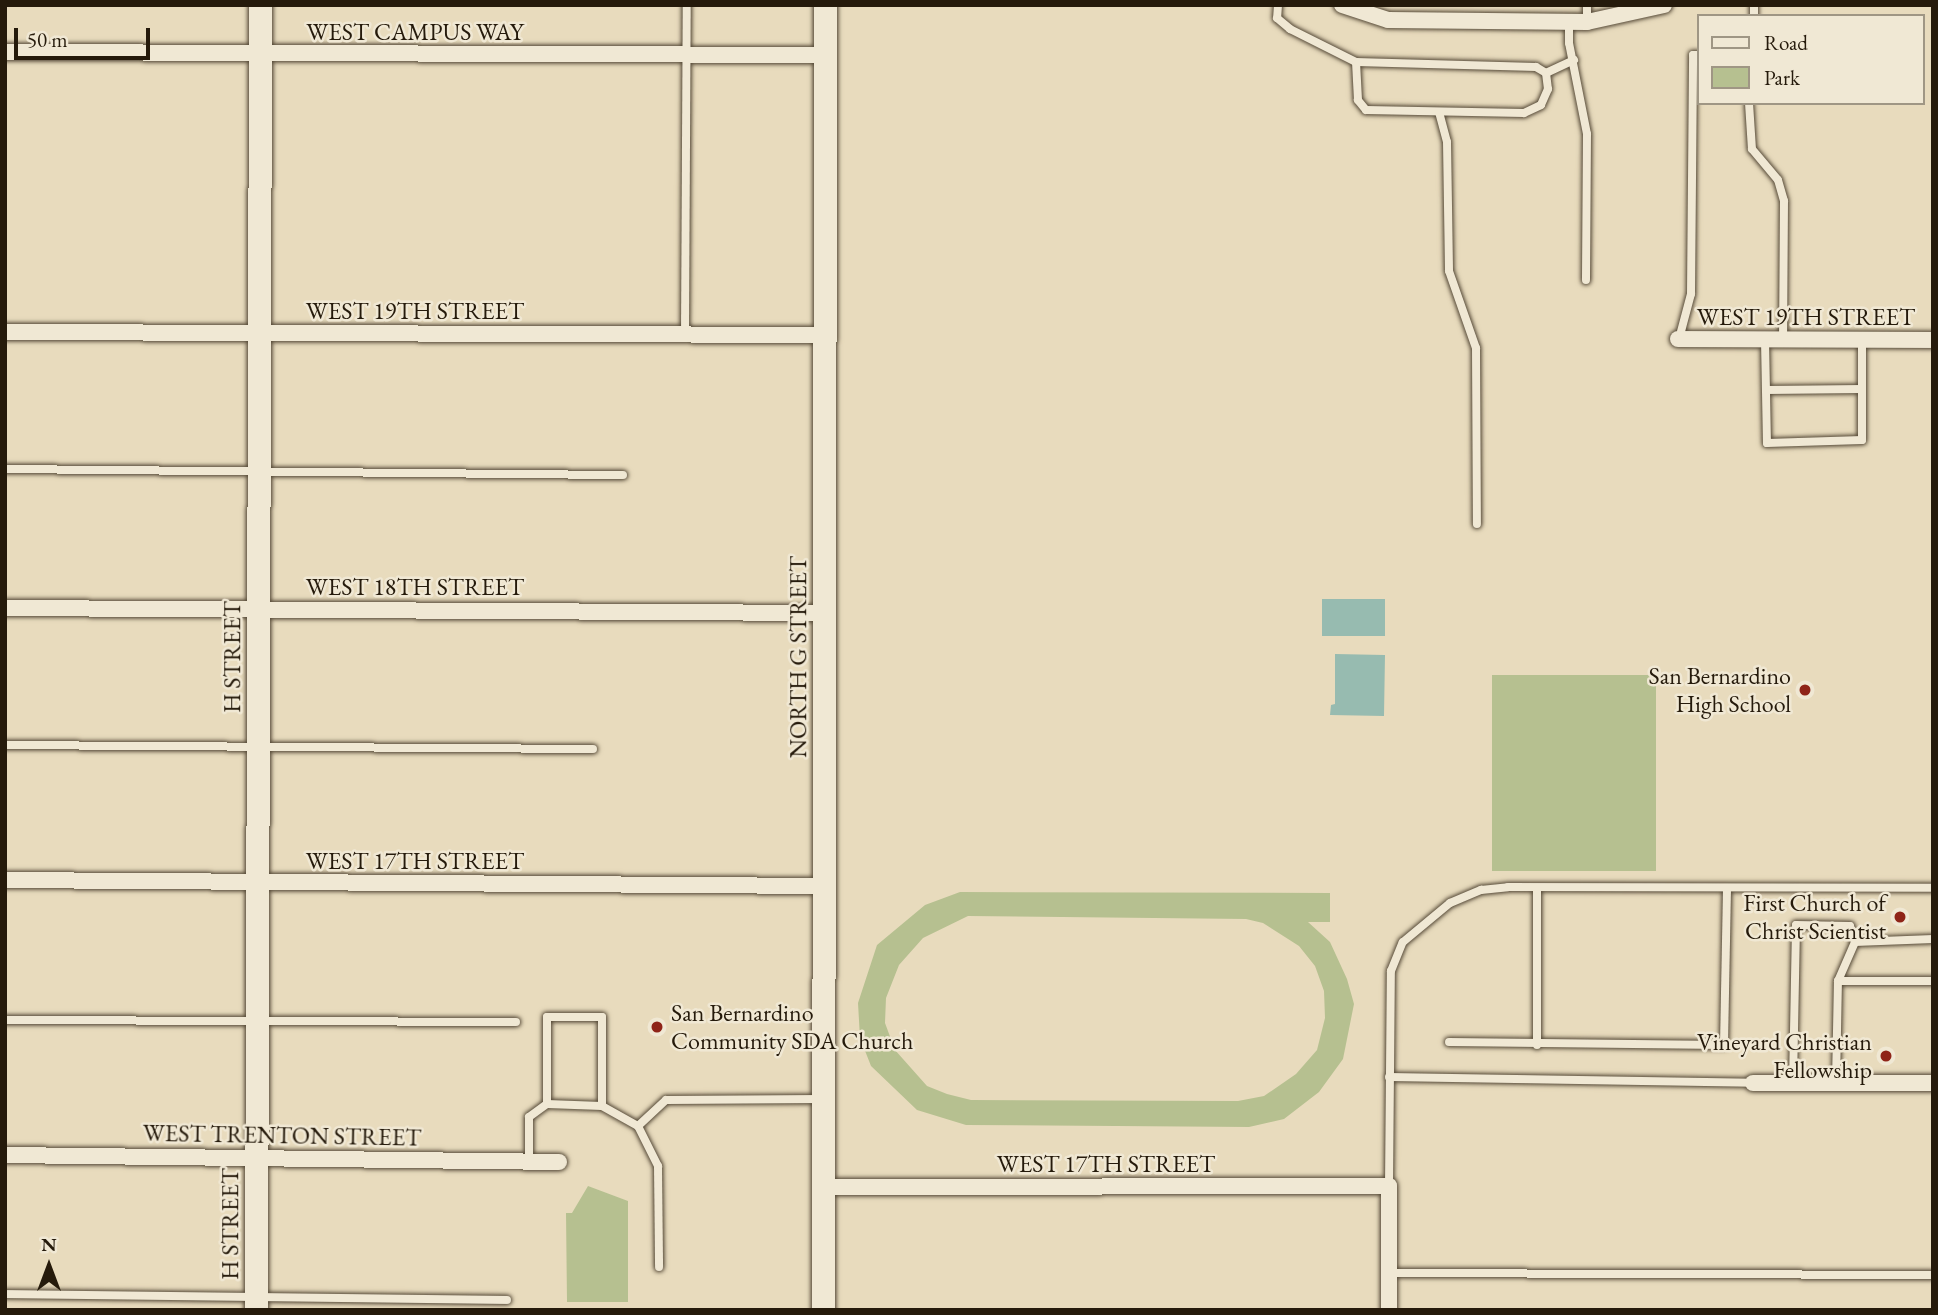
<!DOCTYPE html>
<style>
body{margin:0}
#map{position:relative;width:1938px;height:1315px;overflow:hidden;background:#e8dbbd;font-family:"EB Garamond",serif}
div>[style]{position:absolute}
.green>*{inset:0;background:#b6c090;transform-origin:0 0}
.water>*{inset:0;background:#97bbb0;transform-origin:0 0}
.roads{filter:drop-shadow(0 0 2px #564a38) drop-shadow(0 0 2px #564a38)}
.lane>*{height:8px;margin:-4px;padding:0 4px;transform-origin:4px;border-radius:4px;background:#f0e8d4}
.street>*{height:16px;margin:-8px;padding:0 8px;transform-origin:8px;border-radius:8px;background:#f0e8d4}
.secondary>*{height:23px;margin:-11.5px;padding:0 11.5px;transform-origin:11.5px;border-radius:11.5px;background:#f0e8d4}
.dots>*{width:19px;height:19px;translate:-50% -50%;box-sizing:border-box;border:4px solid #f0e8d4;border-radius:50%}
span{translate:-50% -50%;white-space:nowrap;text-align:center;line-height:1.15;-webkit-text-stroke:5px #f0e8d4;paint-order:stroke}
.street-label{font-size:24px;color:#251a0b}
.poi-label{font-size:24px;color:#251a0b}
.right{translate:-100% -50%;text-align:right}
.left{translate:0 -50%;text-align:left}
.frame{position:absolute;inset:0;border:7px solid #251a0b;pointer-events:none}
.legend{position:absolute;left:1697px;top:14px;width:228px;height:91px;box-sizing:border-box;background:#f0e8d4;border:2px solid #9f9684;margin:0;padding:9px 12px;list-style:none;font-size:21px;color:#251a0b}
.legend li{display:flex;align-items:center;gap:14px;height:35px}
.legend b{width:35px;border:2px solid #9f9684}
.north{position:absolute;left:14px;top:1231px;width:70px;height:70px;-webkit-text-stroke:5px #f0e8d4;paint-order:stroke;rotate:0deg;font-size:19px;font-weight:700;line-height:28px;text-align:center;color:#251a0b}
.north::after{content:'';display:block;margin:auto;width:24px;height:32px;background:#251a0b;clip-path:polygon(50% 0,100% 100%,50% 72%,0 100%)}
.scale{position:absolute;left:14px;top:28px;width:136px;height:32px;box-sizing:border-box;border:4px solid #251a0b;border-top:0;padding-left:9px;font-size:21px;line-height:24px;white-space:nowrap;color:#251a0b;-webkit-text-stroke:5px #f0e8d4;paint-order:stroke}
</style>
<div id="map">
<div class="green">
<i style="left:1492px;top:675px;width:164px;height:196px"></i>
<i style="clip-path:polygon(evenodd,960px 892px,1330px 893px,1330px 922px,1308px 922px,1330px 942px,1347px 979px,1354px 1004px,1343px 1059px,1319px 1092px,1284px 1119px,1249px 1127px,966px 1125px,917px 1110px,871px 1066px,860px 1038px,858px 1003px,877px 945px,925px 905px,960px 892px,968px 916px,1246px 919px,1263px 923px,1299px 946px,1315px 966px,1324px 991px,1325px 1018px,1317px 1050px,1296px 1074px,1264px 1096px,1238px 1101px,971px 1100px,947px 1094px,927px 1086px,895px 1050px,885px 1023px,886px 998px,899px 965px,923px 938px,968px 916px)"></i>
<i style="clip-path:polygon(588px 1186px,628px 1201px,628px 1302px,567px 1302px,566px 1213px,572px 1213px)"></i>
</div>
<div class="water">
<i style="left:1385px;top:599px;width:37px;height:63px;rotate:90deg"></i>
<i style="clip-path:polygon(1335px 654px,1385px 655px,1384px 716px,1330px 715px,1331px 705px,1335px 704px)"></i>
</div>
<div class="roads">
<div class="lane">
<i style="left:1278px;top:5px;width:13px;rotate:94deg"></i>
<i style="left:1277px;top:18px;width:17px;rotate:40deg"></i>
<i style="left:1290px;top:29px;width:74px;rotate:26.6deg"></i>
<i style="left:1356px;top:62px;width:180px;rotate:1.6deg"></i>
<i style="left:1536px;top:67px;width:12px;rotate:31deg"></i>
<i style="left:1546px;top:73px;width:16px;rotate:83deg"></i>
<i style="left:1548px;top:89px;width:17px;rotate:114deg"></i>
<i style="left:1541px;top:105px;width:19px;rotate:155deg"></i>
<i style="left:1524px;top:113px;width:158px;rotate:-178.9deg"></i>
<i style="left:1366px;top:110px;width:13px;rotate:-129deg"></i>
<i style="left:1358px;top:100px;width:38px;rotate:-93deg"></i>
<i style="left:1587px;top:5px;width:17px;rotate:90deg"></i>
<i style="left:1754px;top:5px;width:11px;rotate:90deg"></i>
<i style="left:1569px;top:22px;width:21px;rotate:90deg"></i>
<i style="left:1569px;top:43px;width:93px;rotate:78.8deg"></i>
<i style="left:1587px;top:134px;width:146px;rotate:90.4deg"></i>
<i style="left:1546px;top:73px;width:31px;rotate:-25deg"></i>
<i style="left:1749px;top:103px;width:46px;rotate:86.3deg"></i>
<i style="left:1752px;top:149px;width:40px;rotate:50deg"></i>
<i style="left:1778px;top:180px;width:22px;rotate:74deg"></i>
<i style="left:1784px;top:201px;width:139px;rotate:90.4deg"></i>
<i style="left:1439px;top:112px;width:31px;rotate:75deg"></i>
<i style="left:1447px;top:142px;width:129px;rotate:89.1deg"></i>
<i style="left:1449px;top:271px;width:82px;rotate:70.7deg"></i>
<i style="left:1476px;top:348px;width:176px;rotate:89.7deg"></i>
<i style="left:685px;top:335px;width:330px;rotate:-89.7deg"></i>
<i style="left:1679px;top:339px;width:47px;rotate:-75.1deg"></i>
<i style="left:1691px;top:294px;width:239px;rotate:-89.5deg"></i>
<i style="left:1693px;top:55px;width:5px"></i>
<i style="left:1765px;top:340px;width:103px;rotate:88.9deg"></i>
<i style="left:1767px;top:443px;width:95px;rotate:-1.8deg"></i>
<i style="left:1862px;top:440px;width:100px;rotate:-90deg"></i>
<i style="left:1766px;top:390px;width:96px;rotate:-0.6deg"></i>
<i style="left:5px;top:469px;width:618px;rotate:0.56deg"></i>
<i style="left:5px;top:745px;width:588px;rotate:0.39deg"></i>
<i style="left:1838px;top:981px;width:43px;rotate:-66.4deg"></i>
<i style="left:5px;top:1020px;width:511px;rotate:0.22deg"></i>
<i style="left:1449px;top:1042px;width:275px;rotate:0.6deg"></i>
<i style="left:1724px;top:1045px;width:156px;rotate:-88.9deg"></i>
<i style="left:1537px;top:1045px;width:157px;rotate:-90deg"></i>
<i style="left:1389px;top:1077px;width:364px;rotate:0.9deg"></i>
<i style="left:1793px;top:1083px;width:158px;rotate:-88.9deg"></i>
<i style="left:1796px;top:925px;width:54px;rotate:1.1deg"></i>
<i style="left:1850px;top:926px;width:17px;rotate:73deg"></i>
<i style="left:1855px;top:942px;width:78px;rotate:-2.2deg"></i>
<i style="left:1836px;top:1083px;width:102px;rotate:-88.9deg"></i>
<i style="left:1838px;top:981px;width:95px"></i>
<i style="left:602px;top:1106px;width:89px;rotate:-90deg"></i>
<i style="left:602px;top:1017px;width:55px;rotate:180deg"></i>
<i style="left:547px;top:1017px;width:87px;rotate:90deg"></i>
<i style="left:547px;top:1104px;width:55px;rotate:2.1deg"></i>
<i style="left:602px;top:1106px;width:41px;rotate:29.1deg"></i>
<i style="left:638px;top:1126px;width:38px;rotate:-43deg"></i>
<i style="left:666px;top:1100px;width:154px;rotate:-0.4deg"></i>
<i style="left:638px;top:1126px;width:45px;rotate:63.4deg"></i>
<i style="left:658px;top:1166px;width:101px;rotate:89.4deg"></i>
<i style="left:529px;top:1162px;width:45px;rotate:-90deg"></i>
<i style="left:529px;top:1117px;width:22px;rotate:-36deg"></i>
<i style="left:1389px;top:1186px;width:215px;rotate:-89.5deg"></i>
<i style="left:1391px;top:971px;width:31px;rotate:-68deg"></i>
<i style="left:1403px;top:942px;width:61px;rotate:-39.7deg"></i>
<i style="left:1450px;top:903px;width:34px;rotate:-23deg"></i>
<i style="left:1481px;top:890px;width:27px;rotate:-6deg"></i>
<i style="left:1508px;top:887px;width:425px;rotate:0.1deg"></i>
<i style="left:1389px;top:1273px;width:544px;rotate:0.21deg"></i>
<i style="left:5px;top:1294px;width:502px;rotate:0.68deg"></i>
</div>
<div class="street">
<i style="left:1342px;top:5px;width:48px;rotate:18.1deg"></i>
<i style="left:1388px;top:20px;width:199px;rotate:0.6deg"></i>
<i style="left:1587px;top:22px;width:79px;rotate:-12.4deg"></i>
<i style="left:5px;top:52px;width:820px;rotate:0.21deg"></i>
<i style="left:5px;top:332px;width:819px;rotate:0.21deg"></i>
<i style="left:1678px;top:339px;width:255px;rotate:0.2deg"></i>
<i style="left:5px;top:608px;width:819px;rotate:0.35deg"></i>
<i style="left:5px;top:880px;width:819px;rotate:0.42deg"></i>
<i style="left:1753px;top:1083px;width:180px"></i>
<i style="left:5px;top:1155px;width:554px;rotate:0.72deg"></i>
<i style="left:823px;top:1187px;width:566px;rotate:-0.1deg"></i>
<i style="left:1389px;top:1186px;width:124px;rotate:90deg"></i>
</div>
<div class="secondary">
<i style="left:256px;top:1310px;width:1305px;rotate:-89.82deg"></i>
<i style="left:823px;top:1310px;width:1305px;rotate:-89.91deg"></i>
</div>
</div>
<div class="dots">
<i style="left:1805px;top:690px;background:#8f2418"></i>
<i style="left:1900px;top:917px;background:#8f2418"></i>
<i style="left:657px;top:1027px;background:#8f2418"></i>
<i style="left:1886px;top:1056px;background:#8f2418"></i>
</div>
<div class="street-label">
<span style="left:415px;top:32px">WEST CAMPUS WAY</span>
<span style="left:415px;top:311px">WEST 19TH STREET</span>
<span style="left:1806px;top:317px">WEST 19TH STREET</span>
<span style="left:415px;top:587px">WEST 18TH STREET</span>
<span style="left:232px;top:657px;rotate:-90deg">H STREET</span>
<span style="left:798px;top:657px;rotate:-90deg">NORTH G STREET</span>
<span style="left:415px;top:861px">WEST 17TH STREET</span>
<span style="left:282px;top:1135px;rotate:1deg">WEST TRENTON STREET</span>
<span style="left:1106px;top:1164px">WEST 17TH STREET</span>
<span style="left:230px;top:1224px;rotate:-90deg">H STREET</span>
</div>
<div class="poi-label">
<span class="right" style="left:1791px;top:690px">San Bernardino<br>High School</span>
<span class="right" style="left:1886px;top:917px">First Church of<br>Christ Scientist</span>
<span class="left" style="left:671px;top:1027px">San Bernardino<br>Community SDA Church</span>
<span class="right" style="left:1872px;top:1056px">Vineyard Christian<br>Fellowship</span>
</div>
<div class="frame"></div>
<ul class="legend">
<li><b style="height:9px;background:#f0e8d4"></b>Road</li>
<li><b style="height:19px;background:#b6c090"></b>Park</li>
</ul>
<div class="north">N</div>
<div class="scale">50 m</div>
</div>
